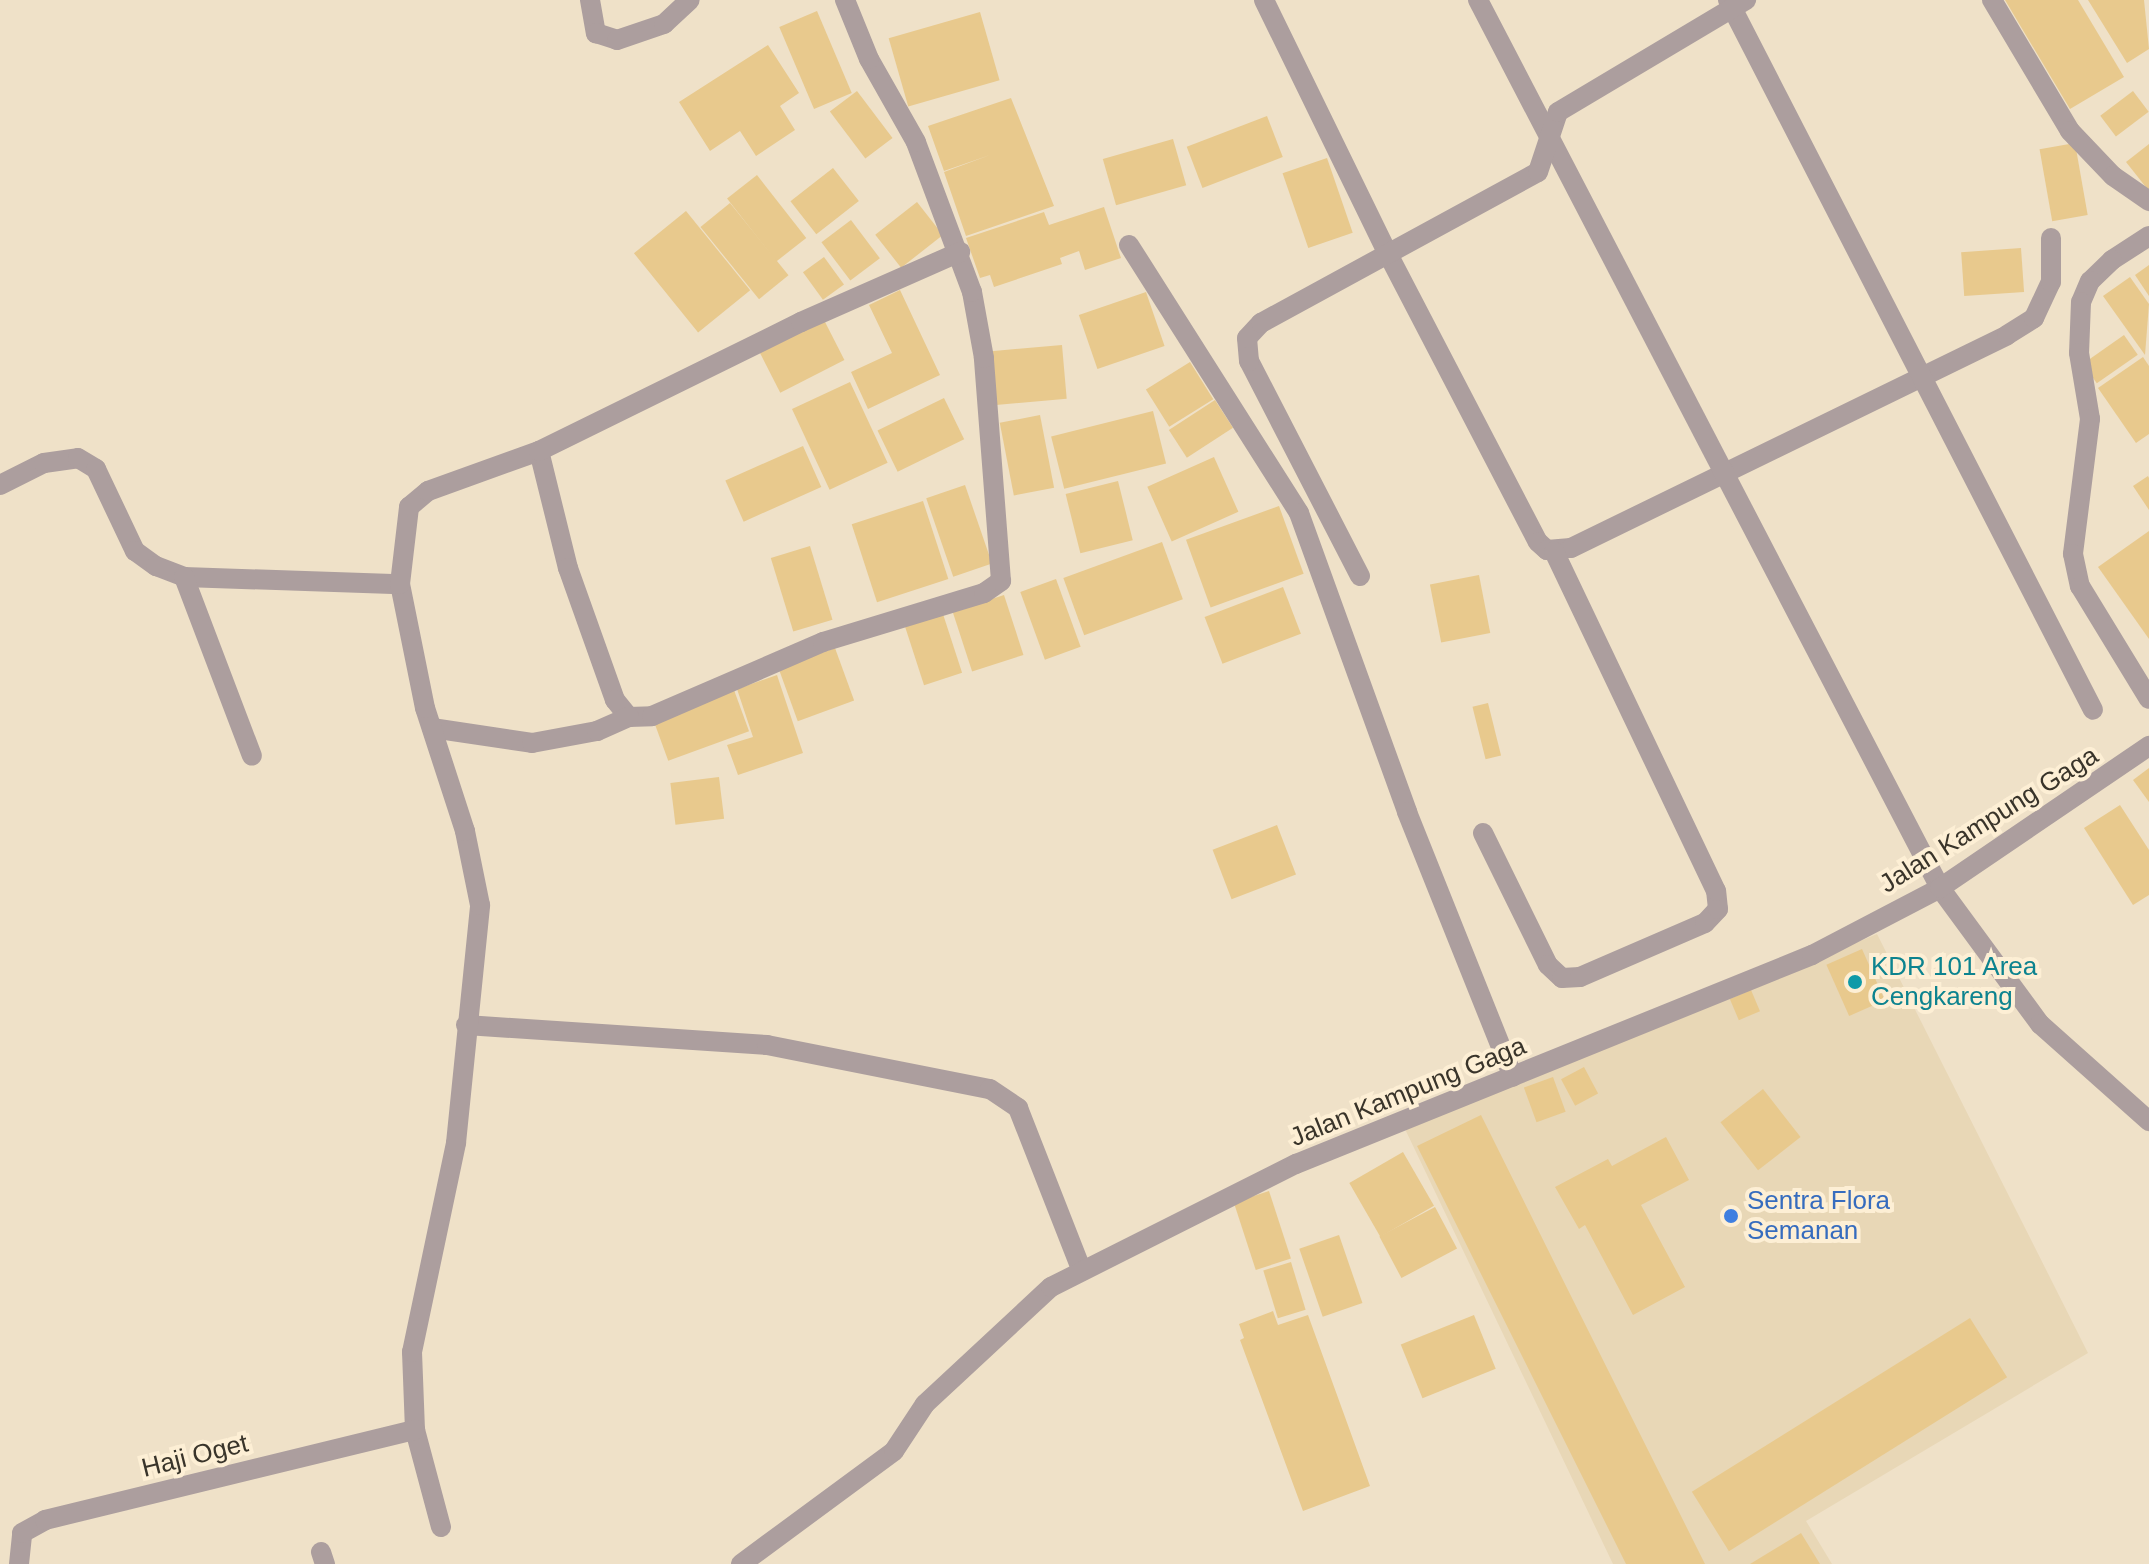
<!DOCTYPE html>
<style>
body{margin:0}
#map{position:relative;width:2149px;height:1564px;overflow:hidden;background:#efe1c8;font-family:Helvetica,sans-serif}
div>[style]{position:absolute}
.built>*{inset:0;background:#e8d7b6}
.building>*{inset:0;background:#e8c98d;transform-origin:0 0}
.minor>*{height:20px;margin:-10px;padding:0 10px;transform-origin:10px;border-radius:10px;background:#ac9e9e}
.dots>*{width:22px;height:22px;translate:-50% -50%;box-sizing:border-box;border:4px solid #fdefd5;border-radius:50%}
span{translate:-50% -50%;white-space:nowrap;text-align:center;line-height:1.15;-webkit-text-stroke:8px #fdefd5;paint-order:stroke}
.street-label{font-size:26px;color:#39342a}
.culture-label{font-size:26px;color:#0d838f}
.left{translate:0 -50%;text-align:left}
.shop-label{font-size:26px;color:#366cbe}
</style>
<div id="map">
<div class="built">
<i style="clip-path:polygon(1877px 934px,2088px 1353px,1806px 1521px,1832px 1564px,1613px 1564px,1405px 1129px)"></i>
</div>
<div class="building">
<i style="clip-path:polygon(2005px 0,2078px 0,2124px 77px,2070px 109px)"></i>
<i style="clip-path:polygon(2088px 0,2144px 0,2149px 49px,2127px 63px)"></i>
<i style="left:817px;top:11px;width:89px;height:41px;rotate:67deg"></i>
<i style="left:980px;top:12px;width:71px;height:95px;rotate:74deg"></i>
<i style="clip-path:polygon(768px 45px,799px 93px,780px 106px,795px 130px,756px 156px,740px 131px,710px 151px,679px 102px)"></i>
<i style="left:857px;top:91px;width:59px;height:34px;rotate:53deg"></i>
<i style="left:2133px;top:91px;width:26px;height:41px;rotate:53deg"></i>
<i style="clip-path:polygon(1011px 98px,1054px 206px,966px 236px,944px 172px,990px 155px,944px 171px,928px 126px)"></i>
<i style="left:1267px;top:116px;width:44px;height:86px;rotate:69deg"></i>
<i style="left:1173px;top:139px;width:48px;height:73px;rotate:74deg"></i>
<i style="left:2075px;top:143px;width:73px;height:36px;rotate:80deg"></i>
<i style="clip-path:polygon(2149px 144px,2149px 191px,2126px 162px)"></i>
<i style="left:1327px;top:158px;width:79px;height:47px;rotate:71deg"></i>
<i style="left:833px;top:168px;width:42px;height:54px;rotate:52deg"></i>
<i style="left:757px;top:175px;width:80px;height:38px;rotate:52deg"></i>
<i style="left:917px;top:202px;width:42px;height:53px;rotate:52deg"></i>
<i style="left:730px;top:203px;width:93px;height:38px;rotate:51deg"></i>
<i style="clip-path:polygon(1104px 207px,1121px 258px,1085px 270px,1079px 251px,1060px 258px,1062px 264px,994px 287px,990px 275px,980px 278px,966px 238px,1044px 212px,1049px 225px)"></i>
<i style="left:686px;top:211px;width:102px;height:67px;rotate:51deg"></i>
<i style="left:851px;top:220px;width:48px;height:37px;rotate:53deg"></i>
<i style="left:2021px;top:248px;width:44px;height:60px;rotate:86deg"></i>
<i style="left:824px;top:257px;width:34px;height:26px;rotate:54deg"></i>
<i style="clip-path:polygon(2149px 265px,2149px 296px,2135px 275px)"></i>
<i style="clip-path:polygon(2130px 277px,2149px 304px,2145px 355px,2103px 296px)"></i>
<i style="clip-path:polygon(900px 290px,940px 375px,868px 409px,851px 372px,892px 353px,869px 305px)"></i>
<i style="left:1146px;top:292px;width:57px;height:71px;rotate:71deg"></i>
<i style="left:824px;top:320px;width:45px;height:72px;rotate:63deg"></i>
<i style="left:2124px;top:335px;width:24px;height:50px;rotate:55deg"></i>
<i style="left:1062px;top:345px;width:54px;height:71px;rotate:85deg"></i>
<i style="clip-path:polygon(2143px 357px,2149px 366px,2149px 434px,2136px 443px,2098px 388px)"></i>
<i style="left:1190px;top:362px;width:44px;height:52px;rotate:58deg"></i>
<i style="left:850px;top:382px;width:89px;height:64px;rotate:65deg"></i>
<i style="left:944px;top:398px;width:46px;height:74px;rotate:64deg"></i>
<i style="left:1215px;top:400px;width:33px;height:55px;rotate:57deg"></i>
<i style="left:1153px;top:411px;width:54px;height:105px;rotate:76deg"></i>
<i style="left:1040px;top:415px;width:74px;height:41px;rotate:79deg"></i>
<i style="left:803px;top:446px;width:45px;height:85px;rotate:66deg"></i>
<i style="left:1214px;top:457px;width:60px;height:73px;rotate:66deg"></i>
<i style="clip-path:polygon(2148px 476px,2149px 478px,2149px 510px,2133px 486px)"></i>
<i style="left:1118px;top:481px;width:61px;height:54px;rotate:76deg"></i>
<i style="left:965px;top:485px;width:83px;height:41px;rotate:71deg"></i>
<i style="left:923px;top:501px;width:82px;height:75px;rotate:72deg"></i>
<i style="left:1279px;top:506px;width:72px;height:99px;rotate:70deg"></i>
<i style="clip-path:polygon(2149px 531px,2149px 639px,2098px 567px)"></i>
<i style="left:1162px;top:542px;width:61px;height:105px;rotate:70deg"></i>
<i style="left:810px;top:546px;width:77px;height:41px;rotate:73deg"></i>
<i style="left:1479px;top:575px;width:59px;height:50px;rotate:79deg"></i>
<i style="left:1056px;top:579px;width:72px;height:38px;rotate:70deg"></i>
<i style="left:1283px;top:587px;width:50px;height:84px;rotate:69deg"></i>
<i style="left:1004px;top:595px;width:63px;height:54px;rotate:72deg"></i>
<i style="left:942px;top:611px;width:65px;height:40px;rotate:72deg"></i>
<i style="left:835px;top:648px;width:56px;height:60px;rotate:70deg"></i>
<i style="clip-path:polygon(777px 675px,803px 753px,738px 775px,727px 745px,753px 737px,737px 689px)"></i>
<i style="left:734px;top:690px;width:44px;height:86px;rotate:70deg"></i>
<i style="left:1488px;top:703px;width:54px;height:16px;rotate:76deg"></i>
<i style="clip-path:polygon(2149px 768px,2149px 802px,2133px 780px)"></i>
<i style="left:719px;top:777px;width:42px;height:49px;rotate:83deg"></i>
<i style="clip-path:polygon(2120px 805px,2149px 850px,2149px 895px,2133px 905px,2084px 828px)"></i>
<i style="left:1277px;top:825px;width:53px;height:69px;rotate:69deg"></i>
<i style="left:1862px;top:949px;width:56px;height:39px;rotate:66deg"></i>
<i style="left:1751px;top:990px;width:23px;height:23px;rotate:67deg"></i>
<i style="left:1584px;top:1067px;width:30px;height:26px;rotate:62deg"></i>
<i style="left:1553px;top:1077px;width:37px;height:31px;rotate:70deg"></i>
<i style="left:1763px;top:1089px;width:61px;height:54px;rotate:52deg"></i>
<i style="clip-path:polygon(1481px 1115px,1563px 1280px,1705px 1564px,1626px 1564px,1417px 1146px)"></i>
<i style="clip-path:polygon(1666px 1137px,1689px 1180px,1641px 1205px,1685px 1287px,1633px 1315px,1585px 1225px,1579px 1229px,1555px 1187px,1608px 1159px,1612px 1166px)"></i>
<i style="left:1403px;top:1152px;width:62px;height:62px;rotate:60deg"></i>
<i style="left:1269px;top:1191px;width:71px;height:37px;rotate:72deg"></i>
<i style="left:1435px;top:1207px;width:47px;height:63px;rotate:62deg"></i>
<i style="left:1339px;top:1235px;width:72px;height:42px;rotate:71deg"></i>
<i style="left:1291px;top:1262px;width:50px;height:29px;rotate:73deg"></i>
<i style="clip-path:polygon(1273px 1311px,1278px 1325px,1308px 1315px,1370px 1486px,1303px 1511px,1240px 1340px,1244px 1338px,1239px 1324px)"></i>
<i style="left:1474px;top:1315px;width:58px;height:79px;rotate:68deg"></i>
<i style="left:1970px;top:1318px;width:70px;height:328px;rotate:58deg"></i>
<i style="clip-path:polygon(1801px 1533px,1820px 1564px,1750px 1564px)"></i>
</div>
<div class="minor">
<i style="left:590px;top:0;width:34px;rotate:80deg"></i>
<i style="left:596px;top:33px;width:22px;rotate:18deg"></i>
<i style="left:617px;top:40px;width:50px;rotate:-18.8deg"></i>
<i style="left:664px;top:24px;width:35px;rotate:-43deg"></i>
<i style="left:1264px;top:0;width:285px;rotate:64deg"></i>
<i style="left:1389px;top:256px;width:322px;rotate:62.5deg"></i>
<i style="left:1538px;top:542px;width:12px;rotate:42deg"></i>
<i style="left:1547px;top:550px;width:24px;rotate:-5deg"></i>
<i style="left:1571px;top:548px;width:485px;rotate:-26deg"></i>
<i style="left:2007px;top:335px;width:32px;rotate:-32deg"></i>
<i style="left:2034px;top:318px;width:40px;rotate:-65deg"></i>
<i style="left:2051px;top:282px;width:44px;rotate:-90deg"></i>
<i style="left:1478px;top:0;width:1001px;rotate:62.51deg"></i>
<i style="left:1940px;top:888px;width:169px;rotate:53.7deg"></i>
<i style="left:2040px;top:1024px;width:146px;rotate:41.7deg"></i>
<i style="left:1728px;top:0;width:798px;rotate:62.79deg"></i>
<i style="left:1992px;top:0;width:152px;rotate:59.2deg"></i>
<i style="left:2070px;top:131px;width:62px;rotate:46.3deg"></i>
<i style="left:2113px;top:176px;width:44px;rotate:34.8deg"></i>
<i style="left:2149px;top:236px;width:44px;rotate:147deg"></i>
<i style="left:2112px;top:260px;width:30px;rotate:136deg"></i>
<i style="left:2090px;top:281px;width:23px;rotate:113deg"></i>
<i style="left:2081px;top:302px;width:51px;rotate:92.2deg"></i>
<i style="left:2079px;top:353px;width:67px;rotate:80.5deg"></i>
<i style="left:2090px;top:419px;width:136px;rotate:97.2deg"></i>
<i style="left:2073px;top:554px;width:33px;rotate:78deg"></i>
<i style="left:2080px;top:586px;width:132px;rotate:58.6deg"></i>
<i style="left:1129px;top:245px;width:317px;rotate:57.6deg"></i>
<i style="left:1299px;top:513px;width:318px;rotate:70.1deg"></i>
<i style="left:1407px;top:812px;width:285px;rotate:68.2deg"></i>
<i style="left:539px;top:451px;width:121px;rotate:76.1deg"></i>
<i style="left:568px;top:568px;width:140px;rotate:70.4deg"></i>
<i style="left:615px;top:700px;width:22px;rotate:51deg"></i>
<i style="left:629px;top:717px;width:23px;rotate:-2deg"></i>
<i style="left:652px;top:716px;width:186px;rotate:-23.4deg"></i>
<i style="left:823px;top:642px;width:168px;rotate:-16.9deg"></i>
<i style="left:984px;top:593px;width:21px;rotate:-35deg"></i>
<i style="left:1001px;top:581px;width:224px;rotate:-94.4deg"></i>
<i style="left:984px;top:358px;width:67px;rotate:-100.3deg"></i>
<i style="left:972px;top:292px;width:160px;rotate:-110.5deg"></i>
<i style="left:916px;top:142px;width:95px;rotate:-119.5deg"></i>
<i style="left:869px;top:59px;width:64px;rotate:-112.1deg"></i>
<i style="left:0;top:485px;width:49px;rotate:-26.6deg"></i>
<i style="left:44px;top:463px;width:34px;rotate:-8deg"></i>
<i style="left:78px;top:458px;width:21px;rotate:31deg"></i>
<i style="left:96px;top:469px;width:91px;rotate:64.6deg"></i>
<i style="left:135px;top:551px;width:26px;rotate:36deg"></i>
<i style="left:156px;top:566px;width:30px;rotate:21deg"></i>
<i style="left:184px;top:577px;width:216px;rotate:1.9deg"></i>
<i style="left:1360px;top:576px;width:242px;rotate:-117.3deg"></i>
<i style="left:1249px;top:361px;width:23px;rotate:-95deg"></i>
<i style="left:1247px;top:338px;width:21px;rotate:-47deg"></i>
<i style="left:1261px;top:323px;width:315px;rotate:-28.6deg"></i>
<i style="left:1538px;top:172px;width:63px;rotate:-71.6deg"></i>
<i style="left:1558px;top:112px;width:219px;rotate:-30.8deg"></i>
<i style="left:184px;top:577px;width:191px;rotate:69.2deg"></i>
<i style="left:432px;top:728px;width:101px;rotate:8.5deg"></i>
<i style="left:532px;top:743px;width:66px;rotate:-10.5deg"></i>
<i style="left:597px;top:731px;width:35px;rotate:-24deg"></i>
<i style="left:1483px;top:833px;width:147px;rotate:63.8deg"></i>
<i style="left:1548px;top:965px;width:19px;rotate:43deg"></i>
<i style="left:1562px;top:978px;width:18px;rotate:-3deg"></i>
<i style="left:1580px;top:977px;width:136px;rotate:-23.4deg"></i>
<i style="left:1705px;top:923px;width:19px;rotate:-47deg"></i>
<i style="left:1718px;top:909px;width:18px;rotate:-96deg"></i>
<i style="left:1716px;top:891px;width:376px;rotate:-115.5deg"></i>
<i style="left:466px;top:1025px;width:302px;rotate:3.8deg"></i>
<i style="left:767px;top:1045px;width:227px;rotate:11.2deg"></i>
<i style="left:990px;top:1089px;width:34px;rotate:34deg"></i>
<i style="left:1018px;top:1108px;width:175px;rotate:68.6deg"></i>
<i style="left:441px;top:1527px;width:100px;rotate:-105deg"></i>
<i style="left:415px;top:1430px;width:78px;rotate:-92.2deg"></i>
<i style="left:412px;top:1352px;width:214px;rotate:-78.1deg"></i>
<i style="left:456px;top:1143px;width:239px;rotate:-84.2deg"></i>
<i style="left:480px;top:905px;width:76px;rotate:-101.5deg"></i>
<i style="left:465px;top:831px;width:129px;rotate:-108deg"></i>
<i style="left:425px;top:708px;width:126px;rotate:-101.4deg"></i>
<i style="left:400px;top:584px;width:78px;rotate:-83.3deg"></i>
<i style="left:409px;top:507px;width:25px;rotate:-40deg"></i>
<i style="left:428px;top:491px;width:118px;rotate:-19.8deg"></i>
<i style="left:539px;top:451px;width:292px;rotate:-26.2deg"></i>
<i style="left:801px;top:322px;width:174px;rotate:-23.8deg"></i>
<i style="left:321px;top:1552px;width:13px;rotate:72deg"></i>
<i style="left:19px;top:1564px;width:31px;rotate:-84deg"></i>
<i style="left:22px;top:1533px;width:26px;rotate:-29deg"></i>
<i style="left:45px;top:1520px;width:381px;rotate:-13.7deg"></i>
<i style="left:741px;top:1564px;width:190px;rotate:-36.4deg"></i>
<i style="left:894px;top:1451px;width:56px;rotate:-56.6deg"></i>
<i style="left:925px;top:1404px;width:172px;rotate:-42.9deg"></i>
<i style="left:1051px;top:1287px;width:274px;rotate:-26.7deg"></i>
<i style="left:1296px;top:1164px;width:557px;rotate:-22.05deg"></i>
<i style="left:1812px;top:955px;width:144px;rotate:-27.6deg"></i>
<i style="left:1940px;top:888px;width:253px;rotate:-34.2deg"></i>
</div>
<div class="dots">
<i style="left:1855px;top:982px;background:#0f9aa8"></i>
<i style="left:1731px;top:1216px;background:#3f7fe0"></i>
</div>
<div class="street-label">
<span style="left:1989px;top:820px;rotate:-32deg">Jalan Kampung Gaga</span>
<span style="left:1408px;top:1092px;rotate:-22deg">Jalan Kampung Gaga</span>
<span style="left:195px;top:1456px;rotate:-14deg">Haji Oget</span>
</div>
<div class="culture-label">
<span class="left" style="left:1871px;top:982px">KDR 101 Area<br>Cengkareng</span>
</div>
<div class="shop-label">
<span class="left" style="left:1747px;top:1216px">Sentra Flora<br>Semanan</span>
</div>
</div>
